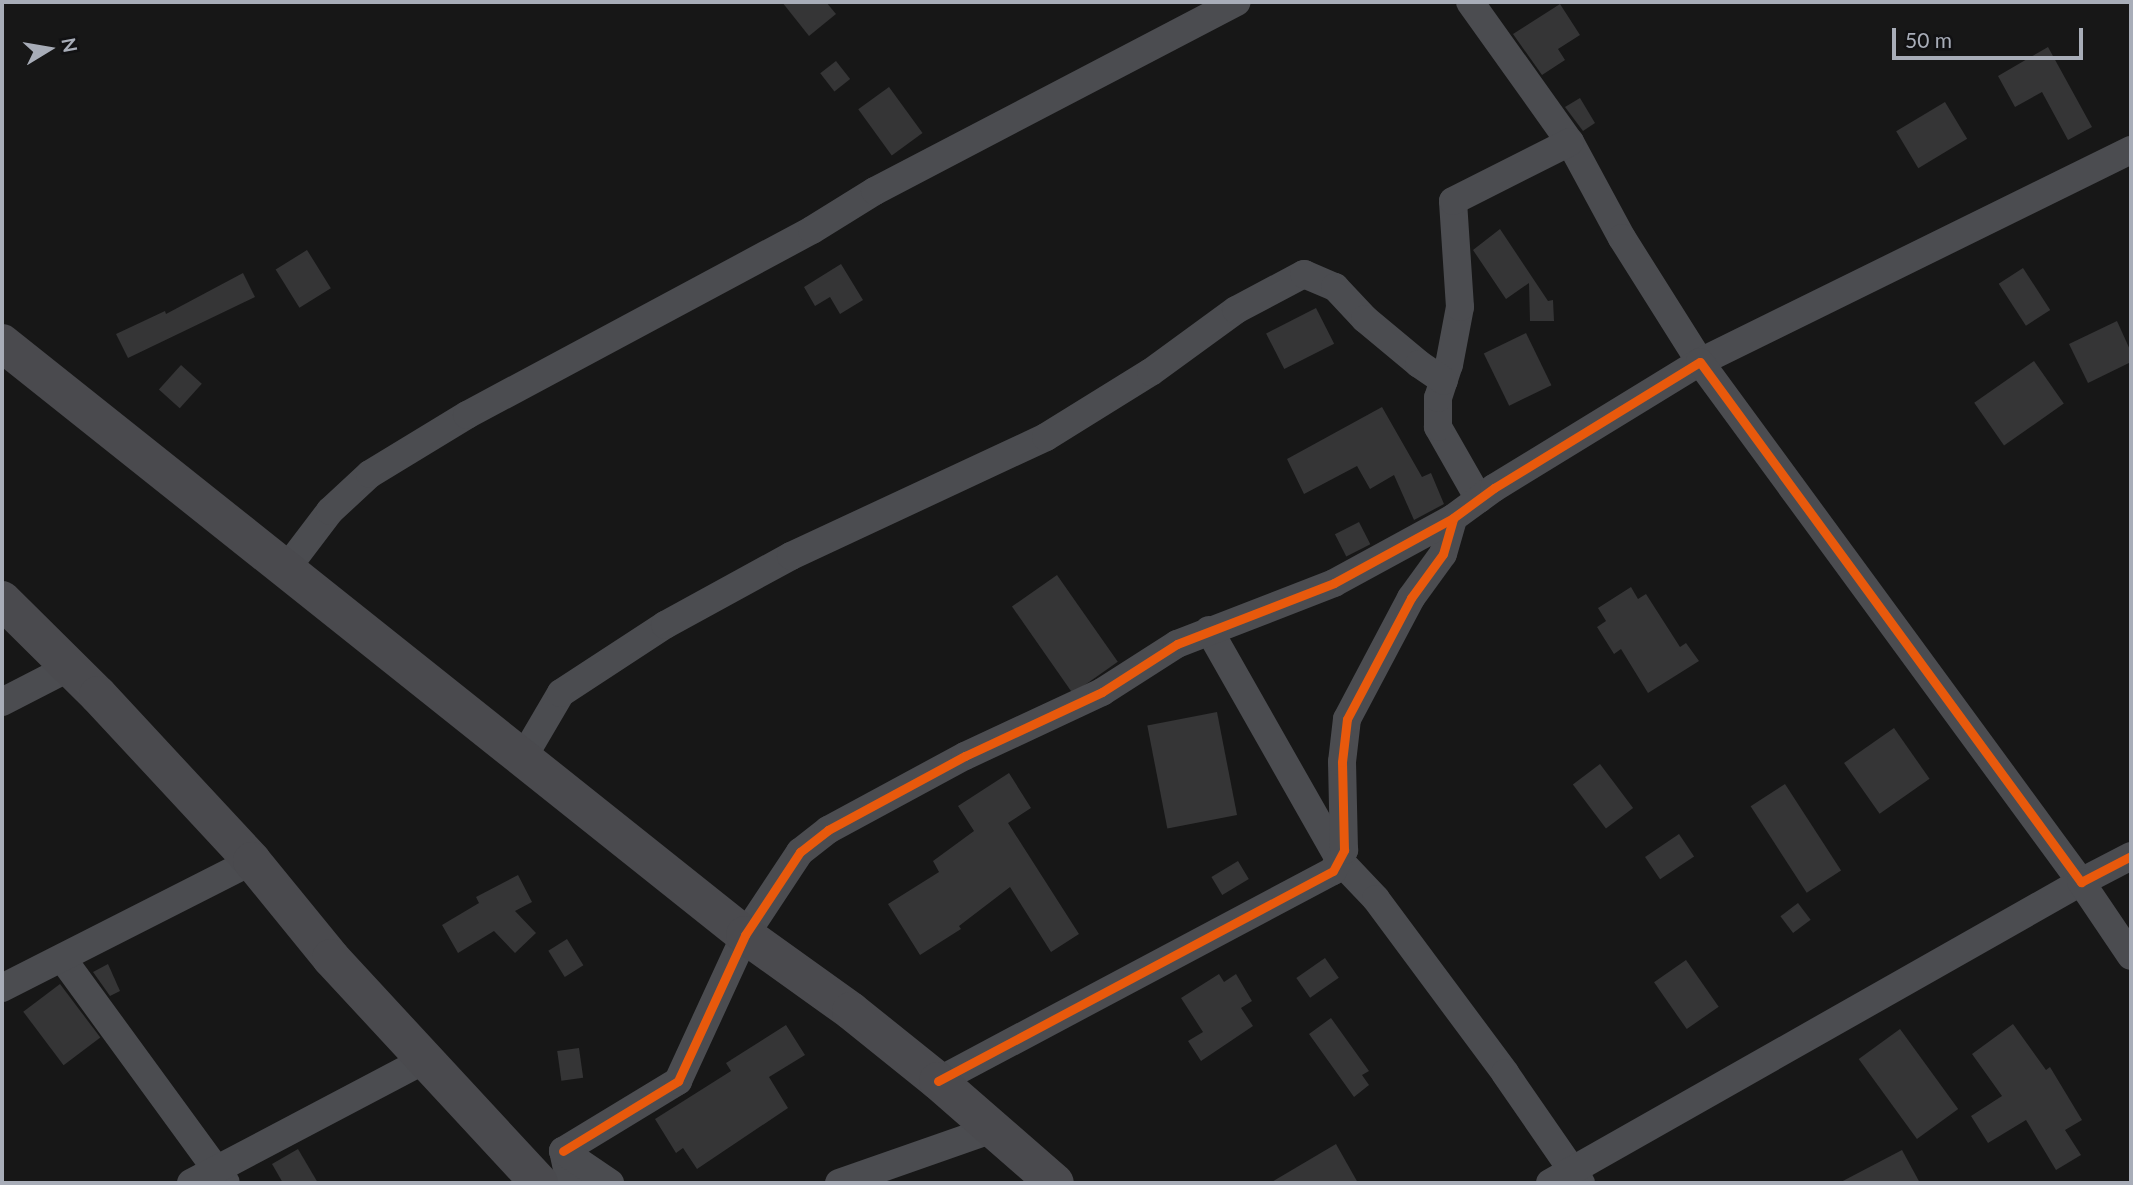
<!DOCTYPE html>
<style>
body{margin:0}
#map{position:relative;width:2133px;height:1185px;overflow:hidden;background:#171717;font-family:Lato,sans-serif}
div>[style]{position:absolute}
.building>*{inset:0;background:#353536;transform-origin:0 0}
.minor>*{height:28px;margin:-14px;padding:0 14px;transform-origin:14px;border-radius:14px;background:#4b4c50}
.secondary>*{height:38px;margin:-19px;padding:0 19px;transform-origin:19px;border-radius:19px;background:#4a4a4e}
.cycleway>*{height:9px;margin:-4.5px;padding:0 4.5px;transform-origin:4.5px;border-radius:4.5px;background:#e8590c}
span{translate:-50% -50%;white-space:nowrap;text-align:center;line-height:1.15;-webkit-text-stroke:5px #111113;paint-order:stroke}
.frame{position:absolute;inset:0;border:4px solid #a8adb8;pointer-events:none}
.north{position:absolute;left:14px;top:14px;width:70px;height:70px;-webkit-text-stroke:5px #111113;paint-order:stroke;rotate:79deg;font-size:19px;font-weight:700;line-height:28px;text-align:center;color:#a8adb8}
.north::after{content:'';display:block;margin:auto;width:24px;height:32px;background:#a8adb8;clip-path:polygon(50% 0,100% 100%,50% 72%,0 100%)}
.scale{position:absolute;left:1892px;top:28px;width:191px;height:32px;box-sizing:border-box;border:4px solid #a8adb8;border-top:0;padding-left:9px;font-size:21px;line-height:24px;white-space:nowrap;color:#a8adb8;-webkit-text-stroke:5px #111113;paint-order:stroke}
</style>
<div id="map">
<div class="building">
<i style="clip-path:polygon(782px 2px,826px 2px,836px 14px,809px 36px)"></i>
<i style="clip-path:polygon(1560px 4px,1580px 35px,1558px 49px,1565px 60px,1542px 75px,1513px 34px)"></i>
<i style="clip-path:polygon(2048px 47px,2092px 127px,2068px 140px,2042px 92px,2015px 107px,1998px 76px)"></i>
<i style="left:836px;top:61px;width:23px;height:20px;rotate:52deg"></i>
<i style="left:889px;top:87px;width:57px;height:38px;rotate:54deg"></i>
<i style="clip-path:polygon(1580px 98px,1595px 123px,1583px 131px,1565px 107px)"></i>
<i style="left:1945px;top:102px;width:43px;height:57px;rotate:59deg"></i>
<i style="clip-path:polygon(1500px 229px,1548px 301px,1553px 300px,1554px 321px,1530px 321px,1529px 283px,1506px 299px,1473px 250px)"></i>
<i style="left:307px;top:250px;width:45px;height:37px;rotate:58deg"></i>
<i style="clip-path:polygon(841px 264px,863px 300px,840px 314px,830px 297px,815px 306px,804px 287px)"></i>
<i style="left:2023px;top:268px;width:50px;height:29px;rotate:57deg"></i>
<i style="clip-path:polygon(243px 273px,255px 297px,128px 358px,116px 334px,165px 311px,166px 314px)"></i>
<i style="left:1316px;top:308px;width:40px;height:56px;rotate:63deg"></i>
<i style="clip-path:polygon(2117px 321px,2131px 352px,2131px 362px,2088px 383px,2069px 344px)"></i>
<i style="left:1526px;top:333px;width:58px;height:47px;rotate:64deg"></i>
<i style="left:2034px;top:361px;width:52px;height:73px;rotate:55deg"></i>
<i style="left:181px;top:365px;width:28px;height:33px;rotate:42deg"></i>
<i style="clip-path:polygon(1382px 407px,1422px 477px,1431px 473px,1444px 504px,1414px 520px,1394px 475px,1370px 489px,1357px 466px,1304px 494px,1287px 459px)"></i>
<i style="left:1359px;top:522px;width:25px;height:27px;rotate:63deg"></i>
<i style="left:1057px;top:575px;width:106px;height:55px;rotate:55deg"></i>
<i style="clip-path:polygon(1631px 587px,1638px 599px,1646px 594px,1680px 647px,1686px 643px,1699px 661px,1648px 693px,1621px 649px,1614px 654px,1597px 627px,1606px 621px,1598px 608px)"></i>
<i style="left:1217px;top:712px;width:105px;height:71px;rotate:79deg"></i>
<i style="left:1894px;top:728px;width:62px;height:61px;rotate:55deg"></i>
<i style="left:1600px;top:764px;width:55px;height:34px;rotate:53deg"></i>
<i style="clip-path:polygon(1009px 773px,1031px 808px,1008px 823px,1079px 934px,1051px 952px,1010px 887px,959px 926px,961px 929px,920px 955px,888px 904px,939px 872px,933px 861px,974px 831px,958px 806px)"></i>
<i style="left:1785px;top:784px;width:103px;height:41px;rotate:57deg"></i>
<i style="left:1679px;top:834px;width:27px;height:41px;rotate:56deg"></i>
<i style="left:1238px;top:861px;width:21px;height:31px;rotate:59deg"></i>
<i style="clip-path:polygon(518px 875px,532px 902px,515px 911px,536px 933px,515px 953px,494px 931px,458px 953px,442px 925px,479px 903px,476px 897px)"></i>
<i style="left:1798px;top:903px;width:21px;height:22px;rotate:53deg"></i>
<i style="left:567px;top:939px;width:31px;height:22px;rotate:58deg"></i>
<i style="left:1325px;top:958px;width:24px;height:35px;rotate:55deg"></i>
<i style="left:1686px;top:960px;width:57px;height:39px;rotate:55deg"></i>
<i style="clip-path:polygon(108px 964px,120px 991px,110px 996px,93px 972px)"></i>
<i style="clip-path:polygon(1219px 974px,1224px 982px,1236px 974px,1252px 1001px,1241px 1008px,1253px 1026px,1201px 1061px,1188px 1041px,1203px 1032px,1181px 998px)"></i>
<i style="left:60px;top:984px;width:67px;height:46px;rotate:53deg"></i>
<i style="clip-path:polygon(1331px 1018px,1369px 1071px,1362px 1075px,1369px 1085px,1354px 1097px,1309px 1034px)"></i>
<i style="clip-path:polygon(2013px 1024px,2046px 1070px,2050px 1067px,2082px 1120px,2065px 1130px,2081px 1155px,2056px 1170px,2026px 1120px,1988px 1143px,1971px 1116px,2002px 1096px,1972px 1054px)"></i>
<i style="clip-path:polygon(786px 1025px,805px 1055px,769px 1077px,788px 1108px,697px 1169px,683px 1148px,676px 1153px,655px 1119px,731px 1071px,726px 1063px)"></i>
<i style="left:1900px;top:1029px;width:99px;height:51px;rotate:54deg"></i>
<i style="left:579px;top:1048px;width:30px;height:22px;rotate:82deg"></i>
<i style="clip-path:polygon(1336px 1144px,1358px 1183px,1270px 1183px)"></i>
<i style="clip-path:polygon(298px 1149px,318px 1183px,283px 1183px,272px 1164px)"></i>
<i style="clip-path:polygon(1902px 1150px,1920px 1183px,1839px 1183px)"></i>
</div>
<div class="minor">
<i style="left:1470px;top:2px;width:172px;rotate:54.5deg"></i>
<i style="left:1570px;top:142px;width:109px;rotate:61.6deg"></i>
<i style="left:1622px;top:238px;width:146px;rotate:57.8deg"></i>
<i style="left:1700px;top:362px;width:480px;rotate:-26.2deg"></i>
<i style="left:1479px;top:499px;width:83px;rotate:-119.7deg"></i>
<i style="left:1438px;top:427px;width:29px;rotate:-90deg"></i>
<i style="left:1438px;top:398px;width:35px;rotate:-72deg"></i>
<i style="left:1449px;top:365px;width:59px;rotate:-79.3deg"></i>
<i style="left:1460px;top:307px;width:106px;rotate:-93.8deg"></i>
<i style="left:1453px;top:201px;width:131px;rotate:-26.8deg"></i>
<i style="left:286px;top:569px;width:73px;rotate:-52.8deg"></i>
<i style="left:330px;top:511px;width:54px;rotate:-42.8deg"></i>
<i style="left:370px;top:474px;width:114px;rotate:-31.3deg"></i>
<i style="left:467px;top:415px;width:391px;rotate:-28.2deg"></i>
<i style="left:812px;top:230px;width:74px;rotate:-31.8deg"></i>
<i style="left:875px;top:191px;width:408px;rotate:-27.6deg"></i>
<i style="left:1209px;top:630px;width:266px;rotate:60.4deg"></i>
<i style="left:1340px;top:861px;width:52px;rotate:46.5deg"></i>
<i style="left:1376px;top:899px;width:217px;rotate:53.4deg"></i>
<i style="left:1505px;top:1073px;width:134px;rotate:55.4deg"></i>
<i style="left:2px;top:702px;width:76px;rotate:-27.2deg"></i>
<i style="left:524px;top:756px;width:73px;rotate:-59.6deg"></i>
<i style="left:561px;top:693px;width:124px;rotate:-33.2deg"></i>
<i style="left:665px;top:625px;width:144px;rotate:-28.7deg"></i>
<i style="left:791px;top:556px;width:281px;rotate:-25deg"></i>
<i style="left:1046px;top:437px;width:123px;rotate:-31.8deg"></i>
<i style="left:1151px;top:372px;width:105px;rotate:-36.1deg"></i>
<i style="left:1236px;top:310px;width:77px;rotate:-27.9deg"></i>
<i style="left:1304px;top:274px;width:34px;rotate:23deg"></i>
<i style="left:1335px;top:287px;width:44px;rotate:46.8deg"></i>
<i style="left:1365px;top:319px;width:70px;rotate:39.8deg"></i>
<i style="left:1419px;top:364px;width:30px;rotate:34deg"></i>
<i style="left:62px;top:958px;width:278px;rotate:53.9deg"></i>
<i style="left:2px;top:988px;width:280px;rotate:-26.9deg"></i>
<i style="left:938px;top:1081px;width:447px;rotate:-28deg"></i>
<i style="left:1333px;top:871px;width:24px;rotate:-62deg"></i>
<i style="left:1344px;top:850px;width:88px;rotate:-91.3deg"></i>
<i style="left:1342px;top:762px;width:43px;rotate:-83.4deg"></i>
<i style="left:1347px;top:719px;width:137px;rotate:-62.1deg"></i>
<i style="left:1411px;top:598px;width:54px;rotate:-54deg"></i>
<i style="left:1443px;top:554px;width:37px;rotate:-74deg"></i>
<i style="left:1453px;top:518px;width:51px;rotate:-36.2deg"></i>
<i style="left:1494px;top:488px;width:241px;rotate:-31.5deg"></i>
<i style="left:1700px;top:362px;width:645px;rotate:53.77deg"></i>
<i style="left:2081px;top:882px;width:56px;rotate:-27.5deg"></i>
<i style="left:563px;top:1151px;width:135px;rotate:-31.3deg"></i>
<i style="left:678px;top:1081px;width:161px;rotate:-65.3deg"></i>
<i style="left:745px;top:935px;width:100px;rotate:-56.5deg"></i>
<i style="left:800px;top:852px;width:36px;rotate:-38deg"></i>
<i style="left:828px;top:830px;width:156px;rotate:-28.4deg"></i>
<i style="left:965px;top:756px;width:151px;rotate:-25deg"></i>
<i style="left:1102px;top:692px;width:89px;rotate:-32.6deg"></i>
<i style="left:1177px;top:644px;width:168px;rotate:-21.2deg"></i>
<i style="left:1334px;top:583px;width:136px;rotate:-28.6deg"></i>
<i style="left:191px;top:1183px;width:263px;rotate:-27.8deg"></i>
<i style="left:570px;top:1183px;width:33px;rotate:-102deg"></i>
<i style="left:563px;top:1151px;width:57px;rotate:34.2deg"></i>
<i style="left:839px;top:1183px;width:163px;rotate:-19.3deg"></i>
<i style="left:1550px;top:1183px;width:610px;rotate:-29.55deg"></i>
<i style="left:2081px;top:882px;width:89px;rotate:56deg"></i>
</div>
<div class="secondary">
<i style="left:2px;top:343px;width:950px;rotate:38.55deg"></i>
<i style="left:745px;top:935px;width:130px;rotate:35.6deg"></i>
<i style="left:851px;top:1011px;width:112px;rotate:38.8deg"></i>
<i style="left:938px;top:1081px;width:155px;rotate:41.1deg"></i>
<i style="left:2px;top:600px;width:135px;rotate:44.7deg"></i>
<i style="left:98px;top:695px;width:226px;rotate:47.1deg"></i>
<i style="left:252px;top:861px;width:125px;rotate:50.8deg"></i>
<i style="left:331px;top:958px;width:306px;rotate:47.2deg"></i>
</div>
<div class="cycleway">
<i style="left:938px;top:1081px;width:447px;rotate:-28deg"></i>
<i style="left:1333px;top:871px;width:24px;rotate:-62deg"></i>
<i style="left:1344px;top:850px;width:88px;rotate:-91.3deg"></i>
<i style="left:1342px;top:762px;width:43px;rotate:-83.4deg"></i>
<i style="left:1347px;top:719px;width:137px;rotate:-62.1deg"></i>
<i style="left:1411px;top:598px;width:54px;rotate:-54deg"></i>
<i style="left:1443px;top:554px;width:37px;rotate:-74deg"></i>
<i style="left:1453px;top:518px;width:51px;rotate:-36.2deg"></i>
<i style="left:1494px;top:488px;width:241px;rotate:-31.5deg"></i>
<i style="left:1700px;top:362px;width:645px;rotate:53.77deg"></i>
<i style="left:2081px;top:882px;width:56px;rotate:-27.5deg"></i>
<i style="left:563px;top:1151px;width:135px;rotate:-31.3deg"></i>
<i style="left:678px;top:1081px;width:161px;rotate:-65.3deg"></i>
<i style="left:745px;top:935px;width:100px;rotate:-56.5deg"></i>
<i style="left:800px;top:852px;width:36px;rotate:-38deg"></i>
<i style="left:828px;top:830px;width:156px;rotate:-28.4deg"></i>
<i style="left:965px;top:756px;width:151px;rotate:-25deg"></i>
<i style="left:1102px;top:692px;width:89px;rotate:-32.6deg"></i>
<i style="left:1177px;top:644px;width:168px;rotate:-21.2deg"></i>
<i style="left:1334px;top:583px;width:136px;rotate:-28.6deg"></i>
</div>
<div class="frame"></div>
<div class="north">N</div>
<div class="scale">50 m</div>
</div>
